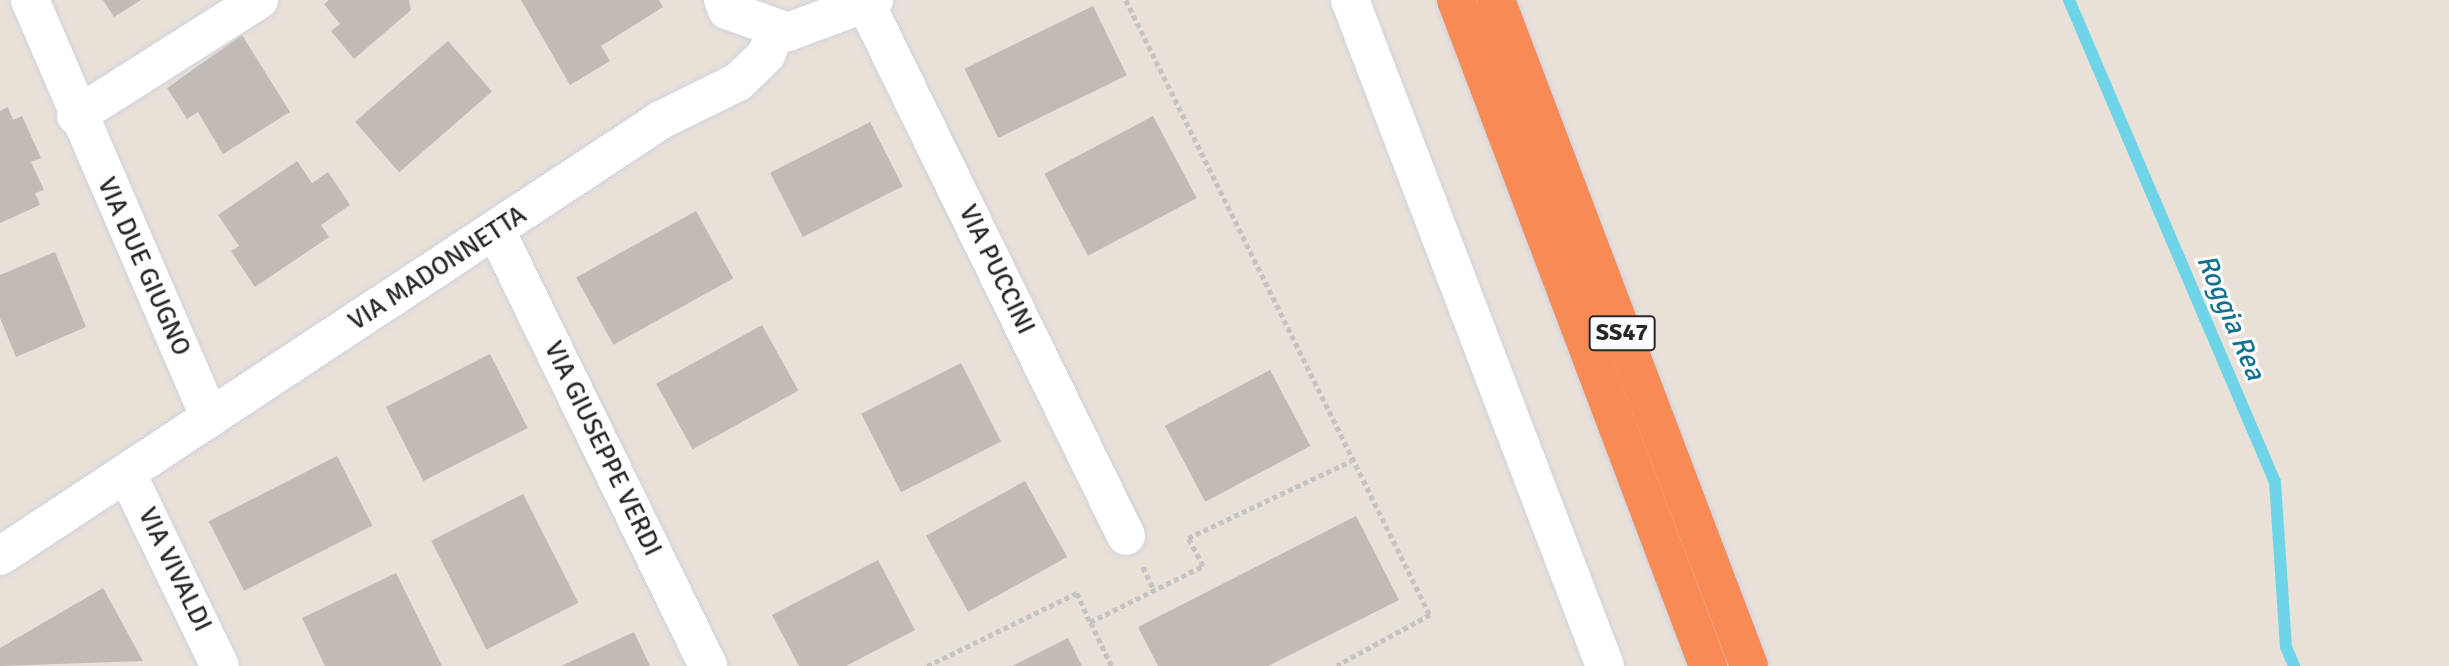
<!DOCTYPE html>
<style>
body{margin:0}
#map{position:relative;width:2449px;height:666px;overflow:hidden;background:#e9e0d8;font-family:Signika,sans-serif}
div>[style]{position:absolute}
.stream>*{height:12px;margin:-6px;padding:0 6px;transform-origin:6px;border-radius:6px;background:#6ed5e9}
.building>*{inset:0;background:#c1bab5;transform-origin:0 0}
.path>*{height:4.5px;margin-top:-2.25px;transform-origin:0;background:repeating-linear-gradient(90deg,#c3c3c3 0 5px,transparent 0 8.5px)}
.roads{filter:drop-shadow(0 0 2px #ced3e0) drop-shadow(0 0 2px #ced3e0)}
.minor>*{height:38px;margin:-19px;padding:0 19px;transform-origin:19px;border-radius:19px;background:#fff}
.highway>*{height:38px;margin:-19px;padding:0 19px;transform-origin:19px;border-radius:19px;background:#f78a55}
span{translate:-50% -50%;white-space:nowrap;text-align:center;line-height:1.15;-webkit-text-stroke:6px #fff;paint-order:stroke}
.shield-label span{padding:2px 5px;background:#fff;border:2px solid;border-radius:5px;-webkit-text-stroke-width:0}
.shield-label{font-size:24px;color:#272727;font-weight:700}
.street-label{font-size:26px;color:#272727}
.water-label{font-size:28px;color:#12728f;font-style:italic}
</style>
<div id="map">
<div class="stream">
<i style="left:2069px;top:0;width:524px;rotate:66.86deg"></i>
<i style="left:2275px;top:482px;width:165px;rotate:86.2deg"></i>
<i style="left:2286px;top:647px;width:21px;rotate:67deg"></i>
</div>
<div class="building">
<i style="clip-path:polygon(103px 0,141px 0,114px 17px)"></i>
<i style="clip-path:polygon(329px 0,409px 0,411px 10px,354px 59px,331px 31px,340px 24px,324px 4px)"></i>
<i style="clip-path:polygon(521px 0,659px 0,663px 7px,601px 46px,610px 61px,570px 85px)"></i>
<i style="left:1093px;top:6px;width:77px;height:143px;rotate:64deg"></i>
<i style="clip-path:polygon(242px 35px,290px 112px,223px 154px,198px 112px,187px 119px,167px 88px)"></i>
<i style="left:448px;top:41px;width:67px;height:123px;rotate:49deg"></i>
<i style="clip-path:polygon(8px 107px,13px 120px,22px 116px,41px 158px,31px 162px,44px 190px,35px 193px,40px 205px,0 223px,0 111px)"></i>
<i style="left:1153px;top:116px;width:93px;height:123px;rotate:62deg"></i>
<i style="left:870px;top:122px;width:72px;height:112px;rotate:63deg"></i>
<i style="clip-path:polygon(297px 161px,312px 183px,328px 172px,350px 205px,321px 225px,329px 237px,255px 287px,231px 251px,239px 246px,218px 215px)"></i>
<i style="left:696px;top:211px;width:77px;height:137px;rotate:61deg"></i>
<i style="clip-path:polygon(55px 252px,86px 327px,16px 357px,0 318px,0 275px)"></i>
<i style="left:762px;top:325px;width:75px;height:121px;rotate:61deg"></i>
<i style="left:490px;top:354px;width:83px;height:117px;rotate:63deg"></i>
<i style="left:961px;top:363px;width:88px;height:112px;rotate:63deg"></i>
<i style="left:1270px;top:370px;width:86px;height:119px;rotate:62deg"></i>
<i style="left:337px;top:456px;width:78px;height:144px;rotate:63deg"></i>
<i style="left:1025px;top:481px;width:87px;height:113px;rotate:61deg"></i>
<i style="left:523px;top:494px;width:122px;height:103px;rotate:63deg"></i>
<i style="clip-path:polygon(1356px 516px,1399px 600px,1268px 666px,1158px 666px,1138px 627px)"></i>
<i style="clip-path:polygon(878px 560px,915px 630px,846px 666px,799px 666px,772px 615px)"></i>
<i style="clip-path:polygon(396px 573px,442px 666px,325px 666px,302px 618px)"></i>
<i style="clip-path:polygon(103px 588px,143px 661px,0 666px,0 648px)"></i>
<i style="clip-path:polygon(634px 632px,650px 666px,561px 666px)"></i>
<i style="clip-path:polygon(1068px 638px,1082px 666px,1012px 666px)"></i>
</div>
<div class="path">
<i style="left:1126px;top:0;width:686px;rotate:63.7deg"></i>
<i style="left:1430px;top:615px;width:106px;rotate:151.3deg"></i>
<i style="left:1143px;top:567px;width:25px;rotate:64deg"></i>
<i style="left:927px;top:666px;width:167px;rotate:-26deg"></i>
<i style="left:1077px;top:593px;width:32px;rotate:66deg"></i>
<i style="left:1111px;top:666px;width:49px;rotate:-115.5deg"></i>
<i style="left:1090px;top:622px;width:126px;rotate:-26.4deg"></i>
<i style="left:1203px;top:566px;width:32px;rotate:-118deg"></i>
<i style="left:1188px;top:538px;width:180px;rotate:-25.3deg"></i>
</div>
<div class="roads">
<div class="minor">
<i style="left:30px;top:0;width:455px;rotate:66.7deg"></i>
<i style="left:723px;top:0;width:11px;rotate:68deg"></i>
<i style="left:727px;top:10px;width:65px;rotate:19.8deg"></i>
<i style="left:788px;top:32px;width:92px;rotate:-20.4deg"></i>
<i style="left:1350px;top:0;width:713px;rotate:69.05deg"></i>
<i style="left:866px;top:4px;width:592px;rotate:63.95deg"></i>
<i style="left:76px;top:116px;width:217px;rotate:-32.4deg"></i>
<i style="left:496px;top:231px;width:484px;rotate:64deg"></i>
<i style="left:127px;top:474px;width:213px;rotate:64.2deg"></i>
<i style="left:0;top:556px;width:792px;rotate:-33.41deg"></i>
<i style="left:661px;top:120px;width:86px;rotate:-26.3deg"></i>
<i style="left:738px;top:82px;width:39px;rotate:-44deg"></i>
<i style="left:766px;top:55px;width:26px;rotate:-67deg"></i>
</div>
<div class="highway">
<i style="left:1456px;top:0;width:712px;rotate:69.27deg"></i>
<i style="left:1496px;top:0;width:712px;rotate:69.2deg"></i>
</div>
</div>
<div class="shield-label">
<span style="left:1622px;top:333px">SS47</span>
</div>
<div class="street-label">
<span style="left:143px;top:267px;rotate:66deg">VIA DUE GIUGNO</span>
<span style="left:438px;top:269px;rotate:-33deg">VIA MADONNETTA</span>
<span style="left:996px;top:270px;rotate:64deg">VIA PUCCINI</span>
<span style="left:602px;top:449px;rotate:64deg">VIA GIUSEPPE VERDI</span>
<span style="left:174px;top:570px;rotate:64deg">VIA VIVALDI</span>
</div>
<div class="water-label">
<span style="left:2231px;top:317px;rotate:67deg">Roggia Rea</span>
</div>
</div>
